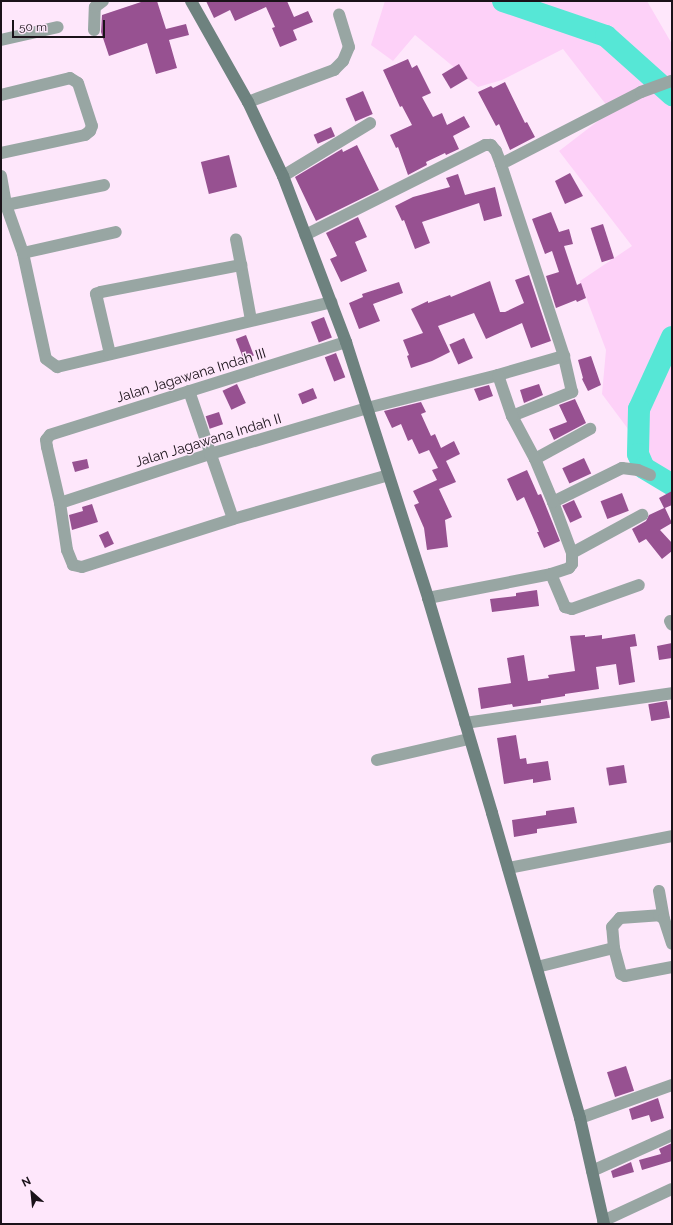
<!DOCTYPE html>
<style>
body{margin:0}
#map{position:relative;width:673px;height:1225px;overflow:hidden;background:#fee7fb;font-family:Raleway,sans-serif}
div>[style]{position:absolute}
.green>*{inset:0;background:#fdd1f8}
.river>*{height:22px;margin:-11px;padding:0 11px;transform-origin:11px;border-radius:11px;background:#56e7d6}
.building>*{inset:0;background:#975191;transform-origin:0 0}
.street>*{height:12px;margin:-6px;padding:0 6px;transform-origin:6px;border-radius:6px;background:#98a6a3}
.secondary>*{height:12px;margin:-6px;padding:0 6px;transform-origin:6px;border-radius:6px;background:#6e827f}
span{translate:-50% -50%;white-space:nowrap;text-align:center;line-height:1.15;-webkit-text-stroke:3px #fee7fb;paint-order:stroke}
.street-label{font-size:14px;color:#1a1219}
.frame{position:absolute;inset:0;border:2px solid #1a1219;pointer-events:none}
.north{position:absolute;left:12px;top:1173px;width:40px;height:40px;-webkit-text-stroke:3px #fee7fb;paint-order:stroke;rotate:333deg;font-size:11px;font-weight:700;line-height:16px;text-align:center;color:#1a1219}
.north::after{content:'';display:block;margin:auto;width:14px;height:18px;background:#1a1219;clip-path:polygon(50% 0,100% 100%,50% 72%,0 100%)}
.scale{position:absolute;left:12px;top:20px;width:93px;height:18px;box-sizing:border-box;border:2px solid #1a1219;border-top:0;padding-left:5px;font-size:12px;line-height:14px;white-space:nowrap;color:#1a1219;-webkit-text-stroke:3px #fee7fb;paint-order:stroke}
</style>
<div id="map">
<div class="green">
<i style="clip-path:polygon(385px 1px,647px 1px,672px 44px,672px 488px,602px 394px,606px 350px,580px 281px,632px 246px,559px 151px,611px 111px,563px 49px,502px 80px,478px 87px,415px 35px,393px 61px,371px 45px)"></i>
</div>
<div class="river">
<i style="left:503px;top:1px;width:109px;rotate:18.8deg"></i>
<i style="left:606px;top:36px;width:89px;rotate:41.8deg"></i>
<i style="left:672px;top:337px;width:79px;rotate:114.6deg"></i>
<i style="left:639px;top:409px;width:45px;rotate:91.3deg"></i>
<i style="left:638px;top:454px;width:15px;rotate:67deg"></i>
<i style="left:644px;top:468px;width:33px;rotate:31deg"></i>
</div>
<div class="building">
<i style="clip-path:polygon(144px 1px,157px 1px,166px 29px,186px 24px,189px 35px,169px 40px,177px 68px,156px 74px,147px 43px,109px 56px,101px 32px,102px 15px)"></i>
<i style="clip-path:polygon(206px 1px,287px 1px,294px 17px,308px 11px,313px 22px,293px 30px,297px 40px,280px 47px,272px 28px,275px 27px,266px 7px,235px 21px,230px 10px,214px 18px)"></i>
<i style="clip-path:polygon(408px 59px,412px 68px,417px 65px,431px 93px,422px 97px,433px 117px,442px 113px,447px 125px,464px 116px,470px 127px,453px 136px,459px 149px,446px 155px,445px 153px,426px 162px,427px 165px,408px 175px,398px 147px,396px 148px,390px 135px,412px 125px,402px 106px,400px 107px,383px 70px)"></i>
<i style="left:459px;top:64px;width:17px;height:20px;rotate:59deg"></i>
<i style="clip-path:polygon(505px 82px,525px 123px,527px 122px,535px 137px,510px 150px,499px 124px,496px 126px,478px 92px,491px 86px,493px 88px)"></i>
<i style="left:363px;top:91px;width:25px;height:19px;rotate:67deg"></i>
<i style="left:331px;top:127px;width:10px;height:19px;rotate:66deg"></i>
<i style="clip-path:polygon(357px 145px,379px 190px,316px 221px,295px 177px,342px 149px,343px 152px)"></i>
<i style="left:229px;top:155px;width:33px;height:29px;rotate:76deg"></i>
<i style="clip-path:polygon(570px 173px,583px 196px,565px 204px,555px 181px)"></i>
<i style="clip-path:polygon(458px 174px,465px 195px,495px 187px,502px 216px,484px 221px,479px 203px,422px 222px,430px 243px,415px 249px,404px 220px,402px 221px,395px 206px,413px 197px,450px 187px,446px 178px)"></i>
<i style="clip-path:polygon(551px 212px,559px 232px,569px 229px,573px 244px,564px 246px,577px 285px,581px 283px,586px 298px,577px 302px,576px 300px,556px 308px,546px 276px,559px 272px,552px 251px,545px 254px,532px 219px)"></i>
<i style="clip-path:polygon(358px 217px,367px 237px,355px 242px,367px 271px,341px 282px,330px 259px,337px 256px,326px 233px)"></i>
<i style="left:603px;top:224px;width:36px;height:13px;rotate:72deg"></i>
<i style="clip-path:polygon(529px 275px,551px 341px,531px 348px,522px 323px,486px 339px,474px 313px,438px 326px,450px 352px,432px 361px,411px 368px,407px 356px,409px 355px,403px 340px,423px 333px,411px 309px,428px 301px,428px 303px,450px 295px,451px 297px,490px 281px,500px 312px,505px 312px,524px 303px,515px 280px)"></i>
<i style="clip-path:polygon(399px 282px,403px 293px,373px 304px,380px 321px,359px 329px,349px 303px,363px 297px,362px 294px)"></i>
<i style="left:324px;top:317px;width:22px;height:14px;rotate:69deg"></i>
<i style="left:246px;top:335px;width:22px;height:11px;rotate:69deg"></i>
<i style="left:464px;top:338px;width:22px;height:16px;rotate:66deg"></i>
<i style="left:336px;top:353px;width:26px;height:12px;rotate:69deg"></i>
<i style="clip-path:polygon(591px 356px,601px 385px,588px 391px,582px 379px,583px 378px,578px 360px)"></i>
<i style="left:237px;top:384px;width:21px;height:16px;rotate:65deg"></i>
<i style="clip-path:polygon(539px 384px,543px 395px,524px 403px,520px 390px)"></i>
<i style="clip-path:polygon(489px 385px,493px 396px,479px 401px,474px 389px)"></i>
<i style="left:313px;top:388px;width:11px;height:16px;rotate:68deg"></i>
<i style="clip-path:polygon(575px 399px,586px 423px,554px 440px,549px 429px,567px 422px,559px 405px)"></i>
<i style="clip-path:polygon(421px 402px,426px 412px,421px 414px,431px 436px,435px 434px,441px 448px,454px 441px,460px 454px,446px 461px,456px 482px,439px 489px,452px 517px,445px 520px,448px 547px,427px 550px,424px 528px,414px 505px,419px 503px,413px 491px,437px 480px,432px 470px,438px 468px,429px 450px,419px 454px,412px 439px,408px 441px,401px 424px,392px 428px,384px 411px)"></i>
<i style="left:219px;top:412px;width:13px;height:14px;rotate:72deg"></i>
<i style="left:584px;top:458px;width:17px;height:24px;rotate:65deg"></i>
<i style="clip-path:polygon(87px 459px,89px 468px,75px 472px,72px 462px)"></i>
<i style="clip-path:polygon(527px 470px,538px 495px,541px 494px,560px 541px,544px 548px,537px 532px,539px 532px,534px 520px,524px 497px,517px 501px,507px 479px)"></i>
<i style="clip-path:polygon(672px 491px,672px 505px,665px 508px,672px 523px,660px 530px,672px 543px,672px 551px,662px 559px,646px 539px,639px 543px,632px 529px,646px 521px,649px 515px,664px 508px,659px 498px)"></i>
<i style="left:622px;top:493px;width:19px;height:23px;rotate:69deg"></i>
<i style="left:574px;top:500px;width:19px;height:13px;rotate:65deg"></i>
<i style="clip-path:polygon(92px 504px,98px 522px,72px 530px,69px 515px,83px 511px,82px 507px)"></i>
<i style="left:108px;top:531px;width:14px;height:10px;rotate:65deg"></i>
<i style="clip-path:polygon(537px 590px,539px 606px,492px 612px,490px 599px,516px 596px,516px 593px)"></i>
<i style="clip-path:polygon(635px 634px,637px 646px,630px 647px,635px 682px,619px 685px,616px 664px,596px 667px,599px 689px,565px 694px,565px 696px,541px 700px,541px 703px,513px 707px,512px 704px,481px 709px,478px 688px,511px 683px,507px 658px,524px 655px,528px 681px,549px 678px,548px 675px,575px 671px,570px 636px,585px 635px,585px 637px,602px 635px,602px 639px)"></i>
<i style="clip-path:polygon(672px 643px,672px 658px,659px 660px,657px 646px)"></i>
<i style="left:667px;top:701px;width:17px;height:19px;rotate:80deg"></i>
<i style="clip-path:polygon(516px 735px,520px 759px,526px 758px,527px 764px,548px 761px,551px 780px,533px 783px,533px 779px,504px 784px,497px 738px)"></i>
<i style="left:624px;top:765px;width:18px;height:18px;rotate:81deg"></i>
<i style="clip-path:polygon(574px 807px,577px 823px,537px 829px,537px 833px,514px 837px,512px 820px,546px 815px,546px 811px)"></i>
<i style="left:626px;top:1066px;width:26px;height:20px;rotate:72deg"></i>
<i style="clip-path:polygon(658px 1098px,664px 1118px,651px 1122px,649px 1115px,632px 1120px,629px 1109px)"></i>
<i style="clip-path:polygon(672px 1143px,672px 1161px,642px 1170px,639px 1160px,661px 1154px,659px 1149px)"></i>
<i style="clip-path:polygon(631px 1162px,634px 1172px,613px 1178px,611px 1171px)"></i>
</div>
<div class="street">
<i style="left:94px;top:30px;width:23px;rotate:-88deg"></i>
<i style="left:95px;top:7px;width:10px;rotate:-37deg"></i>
<i style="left:1px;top:40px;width:58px;rotate:-12.8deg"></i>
<i style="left:1px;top:95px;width:71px;rotate:-13.8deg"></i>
<i style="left:70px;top:78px;width:9px;rotate:32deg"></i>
<i style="left:78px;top:83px;width:45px;rotate:72deg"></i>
<i style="left:92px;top:126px;width:5px;rotate:112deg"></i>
<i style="left:90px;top:131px;width:6px;rotate:141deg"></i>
<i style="left:85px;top:135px;width:86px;rotate:167.9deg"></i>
<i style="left:248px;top:102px;width:92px;rotate:-20.4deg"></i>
<i style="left:334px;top:70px;width:13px;rotate:-45deg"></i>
<i style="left:343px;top:61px;width:15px;rotate:-67deg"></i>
<i style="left:349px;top:47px;width:34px;rotate:-107deg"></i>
<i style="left:501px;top:164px;width:157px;rotate:-27.2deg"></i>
<i style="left:641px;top:92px;width:33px;rotate:-20deg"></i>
<i style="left:1px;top:176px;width:29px;rotate:80deg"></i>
<i style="left:6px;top:205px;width:51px;rotate:70.5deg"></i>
<i style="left:23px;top:253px;width:108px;rotate:77.8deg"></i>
<i style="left:46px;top:359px;width:14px;rotate:36deg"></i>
<i style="left:57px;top:367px;width:282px;rotate:-13.3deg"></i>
<i style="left:283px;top:176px;width:102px;rotate:-31.3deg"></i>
<i style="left:6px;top:205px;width:100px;rotate:-11.5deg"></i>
<i style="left:23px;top:253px;width:95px;rotate:-12.7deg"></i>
<i style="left:241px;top:265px;width:56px;rotate:79.7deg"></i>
<i style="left:346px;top:342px;width:310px;rotate:162.6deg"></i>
<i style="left:50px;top:435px;width:6px;rotate:129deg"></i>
<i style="left:46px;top:440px;width:7px;rotate:82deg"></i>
<i style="left:47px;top:447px;width:57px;rotate:76.9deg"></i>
<i style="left:60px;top:503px;width:48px;rotate:81.5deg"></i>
<i style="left:67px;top:550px;width:16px;rotate:68deg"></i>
<i style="left:73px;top:565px;width:9px;rotate:13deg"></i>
<i style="left:82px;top:567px;width:158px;rotate:-17.6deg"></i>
<i style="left:233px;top:519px;width:161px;rotate:-15.8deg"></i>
<i style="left:110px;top:354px;width:62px;rotate:-103.1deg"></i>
<i style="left:96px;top:294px;width:5px;rotate:-22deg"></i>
<i style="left:101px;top:292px;width:143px;rotate:-10.9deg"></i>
<i style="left:241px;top:265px;width:26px;rotate:-101deg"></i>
<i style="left:189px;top:391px;width:135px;rotate:71deg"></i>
<i style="left:512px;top:416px;width:65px;rotate:-21.8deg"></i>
<i style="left:572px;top:392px;width:37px;rotate:-103deg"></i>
<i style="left:535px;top:459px;width:63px;rotate:-28.6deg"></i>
<i style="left:553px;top:502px;width:77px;rotate:-26.2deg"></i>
<i style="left:622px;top:468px;width:16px;rotate:7deg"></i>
<i style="left:638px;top:470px;width:13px;rotate:23deg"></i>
<i style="left:60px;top:503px;width:158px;rotate:-18.1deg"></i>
<i style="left:210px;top:454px;width:164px;rotate:-16.3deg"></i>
<i style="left:367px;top:408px;width:135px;rotate:-14.1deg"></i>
<i style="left:498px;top:375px;width:69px;rotate:-16.1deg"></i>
<i style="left:564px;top:356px;width:202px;rotate:-108.2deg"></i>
<i style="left:501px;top:164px;width:14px;rotate:-111deg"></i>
<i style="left:496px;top:151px;width:8px;rotate:-130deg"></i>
<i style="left:491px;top:145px;width:6px;rotate:180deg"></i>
<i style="left:485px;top:145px;width:201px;rotate:153.4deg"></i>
<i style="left:572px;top:553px;width:80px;rotate:-28.5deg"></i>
<i style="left:551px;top:574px;width:36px;rotate:67deg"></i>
<i style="left:565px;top:607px;width:7px;rotate:16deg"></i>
<i style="left:572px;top:609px;width:71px;rotate:-19.7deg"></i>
<i style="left:428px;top:598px;width:125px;rotate:-11deg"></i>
<i style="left:551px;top:574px;width:19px;rotate:-18deg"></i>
<i style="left:569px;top:568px;width:5px;rotate:-53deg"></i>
<i style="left:572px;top:564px;width:11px;rotate:-90deg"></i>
<i style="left:572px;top:553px;width:54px;rotate:-110.4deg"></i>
<i style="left:553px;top:502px;width:47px;rotate:-112.7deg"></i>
<i style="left:535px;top:459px;width:49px;rotate:-118.1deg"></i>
<i style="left:512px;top:416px;width:43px;rotate:-108.9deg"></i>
<i style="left:670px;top:621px;width:4px;rotate:63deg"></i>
<i style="left:465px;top:723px;width:209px;rotate:-8.2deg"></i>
<i style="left:377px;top:760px;width:94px;rotate:-12.9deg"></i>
<i style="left:508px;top:868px;width:167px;rotate:-11deg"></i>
<i style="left:659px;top:891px;width:28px;rotate:80deg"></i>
<i style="left:614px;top:948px;width:27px;rotate:75deg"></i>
<i style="left:621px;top:974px;width:4px;rotate:27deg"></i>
<i style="left:625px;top:976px;width:48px;rotate:-10.8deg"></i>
<i style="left:537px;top:967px;width:79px;rotate:-13.9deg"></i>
<i style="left:614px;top:948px;width:21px;rotate:-95deg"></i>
<i style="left:612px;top:927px;width:12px;rotate:-48deg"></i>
<i style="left:620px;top:918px;width:39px;rotate:-4deg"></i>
<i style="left:659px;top:915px;width:6px;rotate:39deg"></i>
<i style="left:664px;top:919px;width:26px;rotate:72deg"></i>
<i style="left:580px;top:1118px;width:98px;rotate:-19.7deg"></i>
<i style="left:592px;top:1171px;width:88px;rotate:-24.2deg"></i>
<i style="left:603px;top:1221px;width:76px;rotate:-24.9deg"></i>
</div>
<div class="secondary">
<i style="left:191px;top:1px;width:116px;rotate:60.6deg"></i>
<i style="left:248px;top:102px;width:82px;rotate:64.7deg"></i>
<i style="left:283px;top:176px;width:178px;rotate:69.2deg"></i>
<i style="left:346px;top:342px;width:269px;rotate:72.2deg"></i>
<i style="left:428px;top:598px;width:224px;rotate:73.4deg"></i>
<i style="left:492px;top:813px;width:317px;rotate:73.9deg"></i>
<i style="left:580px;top:1118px;width:109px;rotate:77.2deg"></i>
</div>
<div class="street-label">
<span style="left:191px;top:375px;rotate:-17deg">Jalan Jagawana Indah III</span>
<span style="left:208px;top:440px;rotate:-17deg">Jalan Jagawana Indah II</span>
</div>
<div class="frame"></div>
<div class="north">N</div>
<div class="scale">50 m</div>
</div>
